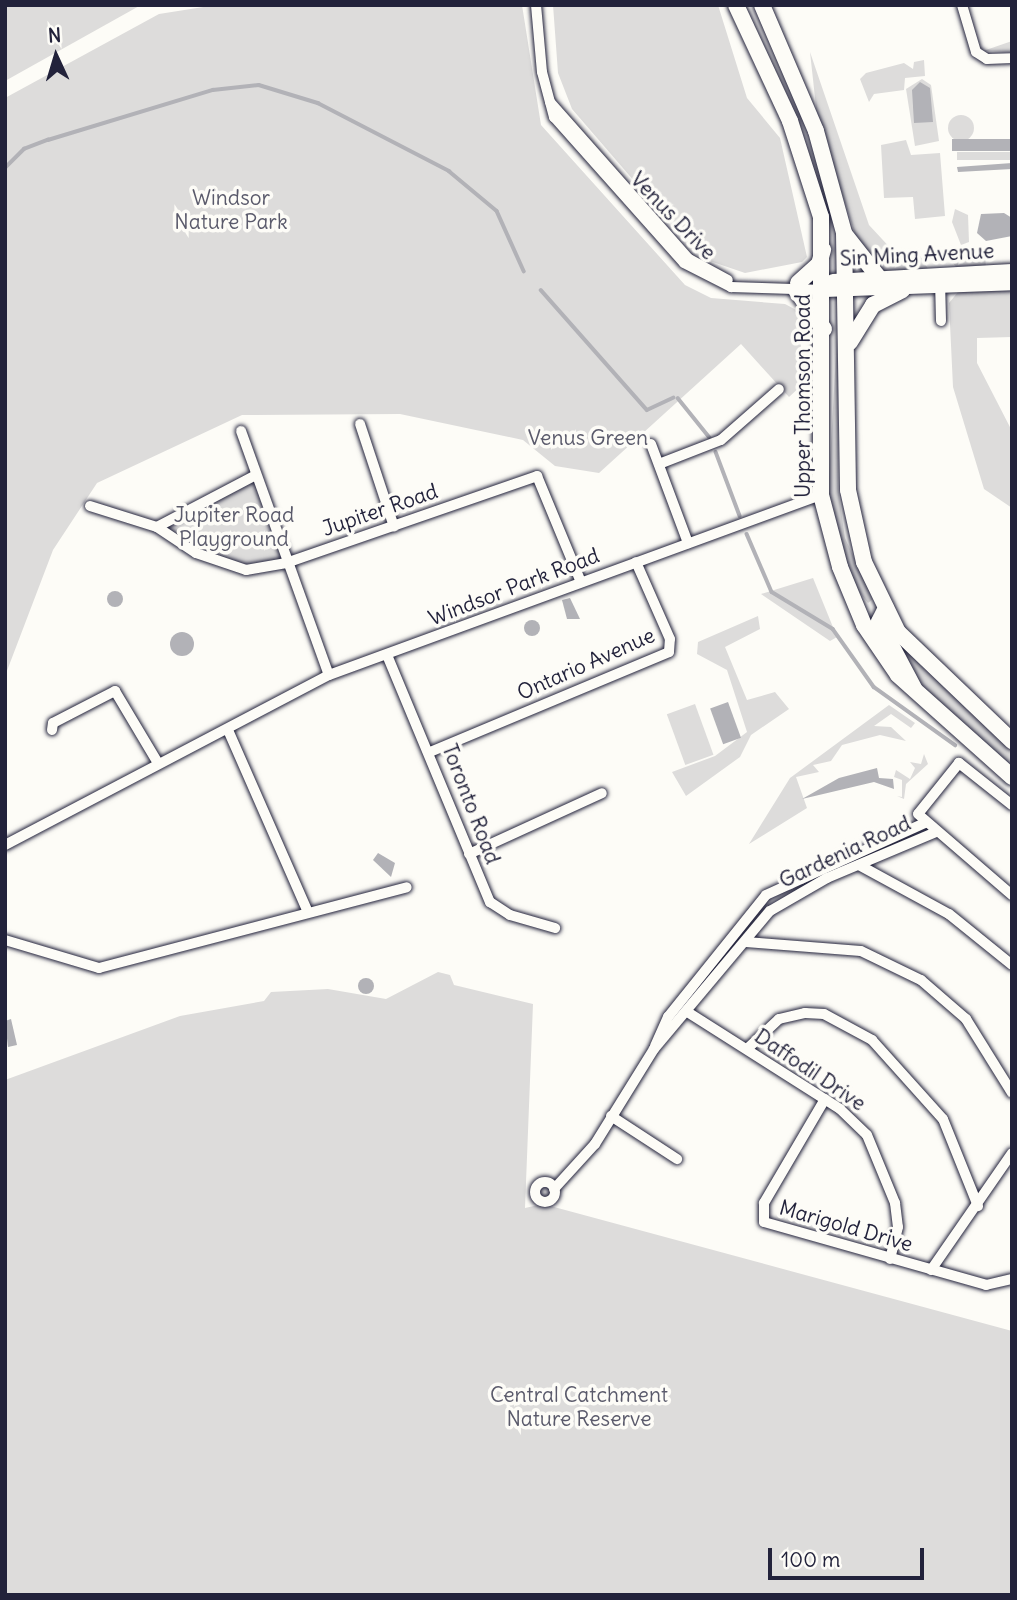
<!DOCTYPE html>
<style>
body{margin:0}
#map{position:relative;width:1017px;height:1600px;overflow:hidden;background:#fdfcf7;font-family:Delius,sans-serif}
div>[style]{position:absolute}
.green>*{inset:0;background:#dddcdb;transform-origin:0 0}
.round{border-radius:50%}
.water>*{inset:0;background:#b2b2b7;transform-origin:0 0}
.stream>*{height:3.5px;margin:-1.75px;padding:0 1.75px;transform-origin:1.75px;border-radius:1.75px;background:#b2b2b7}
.roads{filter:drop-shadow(0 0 2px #22223b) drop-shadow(0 0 2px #22223b)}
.minor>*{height:10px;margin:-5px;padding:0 5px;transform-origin:5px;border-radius:5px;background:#fdfcf7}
.minor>.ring{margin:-5px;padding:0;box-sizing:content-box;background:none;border:10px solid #fdfcf7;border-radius:50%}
.secondary>*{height:14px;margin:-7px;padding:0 7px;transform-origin:7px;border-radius:7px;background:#fdfcf7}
.primary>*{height:16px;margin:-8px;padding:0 8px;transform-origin:8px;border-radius:8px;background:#fdfcf7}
span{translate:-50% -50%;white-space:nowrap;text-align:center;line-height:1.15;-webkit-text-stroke:7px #fdfcf7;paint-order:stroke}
.park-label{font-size:21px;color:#5a5a6b}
.street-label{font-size:21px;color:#22223b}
.frame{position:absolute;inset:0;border:7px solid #22223b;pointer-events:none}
.north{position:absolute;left:21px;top:21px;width:70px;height:70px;-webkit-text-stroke:5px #fdfcf7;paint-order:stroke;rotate:356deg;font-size:19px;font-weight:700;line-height:28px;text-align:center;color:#22223b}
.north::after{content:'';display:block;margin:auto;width:24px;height:32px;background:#22223b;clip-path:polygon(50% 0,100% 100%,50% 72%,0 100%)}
.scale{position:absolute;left:768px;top:1548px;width:156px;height:32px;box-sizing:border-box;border:4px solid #22223b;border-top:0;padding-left:9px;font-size:21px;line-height:24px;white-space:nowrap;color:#22223b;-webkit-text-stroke:5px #fdfcf7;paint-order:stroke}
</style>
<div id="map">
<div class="green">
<i style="clip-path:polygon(5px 5px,141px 5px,5px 81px)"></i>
<i style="clip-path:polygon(216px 5px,522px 5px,541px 125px,685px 285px,711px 298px,785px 304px,800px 312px,802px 385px,789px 397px,741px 344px,599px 473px,555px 466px,523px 440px,400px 414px,242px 415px,97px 483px,53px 550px,5px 676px,5px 98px,159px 14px)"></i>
<i style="clip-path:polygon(553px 5px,718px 5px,747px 98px,780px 138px,807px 257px,802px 262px,745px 273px,707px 260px,685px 240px,572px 109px,558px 73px)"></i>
<i style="clip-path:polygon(1012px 41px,1012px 52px,983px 51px)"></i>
<i style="clip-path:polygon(810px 52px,869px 225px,895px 253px,918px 252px,928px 269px,882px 274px,857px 240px,817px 116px)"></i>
<i style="clip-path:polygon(924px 60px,925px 76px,905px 78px,904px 90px,874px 94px,869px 102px,860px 79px,866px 73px,904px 63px,913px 69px,914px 62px)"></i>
<i style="clip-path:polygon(922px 79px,931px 85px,939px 141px,915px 146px,906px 89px)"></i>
<i class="round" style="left:948px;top:115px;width:26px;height:26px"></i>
<i style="clip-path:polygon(906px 140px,911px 155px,940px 153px,945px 216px,915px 219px,913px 197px,884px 198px,881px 145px)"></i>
<i style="left:1012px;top:152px;width:8px;height:55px;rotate:90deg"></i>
<i style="clip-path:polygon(955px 209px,968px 215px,969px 242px,961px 245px,952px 222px)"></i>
<i style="clip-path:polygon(985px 256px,986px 267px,957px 268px,951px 261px)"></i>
<i style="clip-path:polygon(963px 286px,1012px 290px,1012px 337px,977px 338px,977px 363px,1012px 431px,1012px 508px,984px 489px,953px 387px,949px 303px)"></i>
<i style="clip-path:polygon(839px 302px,838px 489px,845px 538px,873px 599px,868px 603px,852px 583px,828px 496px)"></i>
<i style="clip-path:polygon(256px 475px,286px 563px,231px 568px,157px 527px)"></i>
<i style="clip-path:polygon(813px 578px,837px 637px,830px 641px,761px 594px)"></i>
<i style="clip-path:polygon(886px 608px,1012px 741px,1012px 777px,930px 707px,864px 625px)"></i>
<i style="clip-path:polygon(758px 616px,760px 629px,725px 647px,747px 700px,775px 692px,789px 709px,751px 735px,740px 757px,686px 796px,672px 772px,715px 756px,747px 732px,727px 670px,697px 654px,698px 642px)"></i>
<i style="left:695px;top:704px;width:54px;height:30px;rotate:70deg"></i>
<i style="clip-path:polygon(889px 705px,915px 723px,911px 728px,891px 714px,874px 726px,891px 727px,906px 741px,880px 735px,842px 745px,831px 761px,813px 765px,819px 772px,796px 777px,807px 808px,749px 844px,790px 778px)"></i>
<i style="clip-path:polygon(924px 754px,928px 764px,906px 784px,904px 799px,897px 796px,902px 797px,902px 780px,894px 777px,896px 770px,910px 779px,915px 768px,910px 762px,921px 764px)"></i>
<i style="clip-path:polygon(438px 972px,450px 975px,454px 985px,533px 1004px,525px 1208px,543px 1204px,1012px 1331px,1012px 1595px,5px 1595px,5px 1080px,180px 1016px,264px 1001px,271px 992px,328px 989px,386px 999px)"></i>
</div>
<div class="water">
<i style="clip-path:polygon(920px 82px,930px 88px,933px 122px,914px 123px,912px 90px)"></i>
<i style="left:1012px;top:139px;width:12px;height:60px;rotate:90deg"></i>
<i style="clip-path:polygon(1012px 163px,1012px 169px,958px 172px,957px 167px)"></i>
<i style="clip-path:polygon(1004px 213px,1012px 218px,1012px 236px,986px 241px,977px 233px,981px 214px)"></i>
<i class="round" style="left:107px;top:591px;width:16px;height:16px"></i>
<i style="clip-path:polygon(570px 598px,580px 619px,567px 619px,562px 600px)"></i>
<i class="round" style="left:524px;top:620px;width:16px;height:16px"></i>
<i class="round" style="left:170px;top:632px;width:24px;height:24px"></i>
<i style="left:728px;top:702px;width:38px;height:19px;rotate:70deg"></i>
<i style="clip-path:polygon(877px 768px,879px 778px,893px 779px,894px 789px,874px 782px,802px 799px,839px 778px)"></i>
<i style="clip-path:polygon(378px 853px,395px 863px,391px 877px,373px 860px)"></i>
<i class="round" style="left:358px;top:978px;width:16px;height:16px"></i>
<i style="clip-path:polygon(11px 1019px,17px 1045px,8px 1047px,5px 1021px)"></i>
</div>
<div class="stream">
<i style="left:5px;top:168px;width:27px;rotate:-45deg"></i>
<i style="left:24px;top:149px;width:26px;rotate:-21deg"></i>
<i style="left:48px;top:140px;width:172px;rotate:-16.9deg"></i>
<i style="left:213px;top:90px;width:46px;rotate:-6.2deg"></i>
<i style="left:259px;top:85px;width:62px;rotate:17deg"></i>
<i style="left:318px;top:103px;width:148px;rotate:27.4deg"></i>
<i style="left:449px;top:171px;width:62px;rotate:39.8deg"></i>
<i style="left:497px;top:211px;width:66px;rotate:65.8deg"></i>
<i style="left:541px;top:290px;width:160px;rotate:48.5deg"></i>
<i style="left:647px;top:410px;width:29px;rotate:-25deg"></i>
<i style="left:678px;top:398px;width:51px;rotate:51.3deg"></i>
<i style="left:716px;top:452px;width:68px;rotate:69.4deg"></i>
<i style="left:747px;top:534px;width:63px;rotate:66.7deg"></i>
<i style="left:772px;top:592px;width:71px;rotate:31.2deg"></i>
<i style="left:833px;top:629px;width:71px;rotate:54.7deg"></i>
<i style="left:874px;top:687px;width:100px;rotate:35.6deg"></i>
</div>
<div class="roads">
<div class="minor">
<i style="left:536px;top:5px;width:67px;rotate:84.9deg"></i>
<i style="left:542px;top:72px;width:47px;rotate:75.1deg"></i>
<i style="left:554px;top:117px;width:195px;rotate:48.3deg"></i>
<i style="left:684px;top:263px;width:53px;rotate:27.1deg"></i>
<i style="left:731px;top:287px;width:93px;rotate:1.8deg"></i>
<i style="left:962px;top:5px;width:49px;rotate:73.4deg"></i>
<i style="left:976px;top:52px;width:13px;rotate:32deg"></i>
<i style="left:987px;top:59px;width:25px;rotate:-2deg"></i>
<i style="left:550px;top:102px;width:210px;rotate:48.5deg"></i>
<i style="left:689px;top:259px;width:44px;rotate:28.3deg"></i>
<i style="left:940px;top:280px;width:41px;rotate:88.6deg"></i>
<i style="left:360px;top:424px;width:108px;rotate:71.7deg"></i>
<i style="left:241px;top:431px;width:259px;rotate:70.2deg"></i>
<i style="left:651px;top:444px;width:106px;rotate:69.5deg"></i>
<i style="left:659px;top:464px;width:66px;rotate:-21.2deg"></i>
<i style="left:721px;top:440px;width:77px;rotate:-41.3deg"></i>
<i style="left:90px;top:506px;width:70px;rotate:17.4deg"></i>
<i style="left:157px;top:527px;width:47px;rotate:33.7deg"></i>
<i style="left:196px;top:553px;width:53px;rotate:18.8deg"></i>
<i style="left:246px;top:570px;width:41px;rotate:-9.9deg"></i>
<i style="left:286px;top:563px;width:266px;rotate:-19.1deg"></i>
<i style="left:537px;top:476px;width:115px;rotate:67.5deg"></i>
<i style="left:157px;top:527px;width:112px;rotate:-27.7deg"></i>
<i style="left:387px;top:655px;width:268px;rotate:67.4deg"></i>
<i style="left:490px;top:902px;width:24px;rotate:33deg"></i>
<i style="left:510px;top:915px;width:47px;rotate:16.1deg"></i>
<i style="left:52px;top:730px;width:7px;rotate:-82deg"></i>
<i style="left:53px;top:723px;width:70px;rotate:-27.3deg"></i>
<i style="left:115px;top:691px;width:84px;rotate:59.2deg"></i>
<i style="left:228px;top:730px;width:199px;rotate:66.3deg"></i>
<i style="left:430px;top:752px;width:259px;rotate:-22.7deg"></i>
<i style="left:669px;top:652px;width:13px;rotate:-86deg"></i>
<i style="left:670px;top:639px;width:84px;rotate:-113.8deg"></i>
<i style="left:1012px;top:805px;width:68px;rotate:-141.6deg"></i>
<i style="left:959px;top:763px;width:65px;rotate:128.8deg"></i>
<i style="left:918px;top:814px;width:124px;rotate:40.8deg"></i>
<i style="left:5px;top:845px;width:366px;rotate:-27.7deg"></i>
<i style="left:329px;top:675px;width:524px;rotate:-20.1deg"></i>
<i style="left:469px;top:854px;width:146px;rotate:-24.6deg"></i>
<i style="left:859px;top:865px;width:102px;rotate:28.6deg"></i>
<i style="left:949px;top:914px;width:81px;rotate:39deg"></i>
<i style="left:5px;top:940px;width:98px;rotate:16.6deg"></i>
<i style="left:99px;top:968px;width:318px;rotate:-14.7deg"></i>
<i style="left:746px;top:942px;width:115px;rotate:4.5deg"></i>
<i style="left:861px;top:951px;width:67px;rotate:25.8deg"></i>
<i style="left:921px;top:980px;width:60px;rotate:40.9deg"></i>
<i style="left:966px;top:1019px;width:87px;rotate:58.1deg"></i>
<i style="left:689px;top:1013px;width:179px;rotate:32.4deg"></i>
<i style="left:840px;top:1109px;width:37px;rotate:44deg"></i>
<i style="left:867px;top:1135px;width:74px;rotate:67.6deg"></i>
<i style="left:895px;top:1203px;width:24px;rotate:83deg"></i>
<i style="left:898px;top:1227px;width:33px;rotate:104deg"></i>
<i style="left:655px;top:1046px;width:32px;rotate:-66deg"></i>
<i style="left:668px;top:1017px;width:156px;rotate:-51.2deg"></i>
<i style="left:766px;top:895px;width:175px;rotate:-24.4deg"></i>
<i style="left:747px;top:1049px;width:44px;rotate:-43.2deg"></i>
<i style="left:779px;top:1019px;width:27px;rotate:-13deg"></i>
<i style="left:805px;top:1013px;width:19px;rotate:3deg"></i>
<i style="left:824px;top:1014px;width:55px;rotate:28.4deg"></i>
<i style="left:872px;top:1040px;width:106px;rotate:48.1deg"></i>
<i style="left:943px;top:1119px;width:94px;rotate:68.1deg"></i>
<i style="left:825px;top:1099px;width:121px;rotate:120.4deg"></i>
<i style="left:764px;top:1203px;width:19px;rotate:90deg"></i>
<i style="left:764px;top:1222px;width:231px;rotate:15.8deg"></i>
<i style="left:986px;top:1285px;width:27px;rotate:-13deg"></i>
<i style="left:611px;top:1116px;width:79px;rotate:33.1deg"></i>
<i class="ring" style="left:535px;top:1182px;width:10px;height:10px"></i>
<i style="left:554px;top:1189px;width:61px;rotate:-47.7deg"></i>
<i style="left:595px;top:1144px;width:112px;rotate:-58.2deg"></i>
<i style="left:654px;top:1049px;width:180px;rotate:-50deg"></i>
<i style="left:770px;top:911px;width:66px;rotate:-30.1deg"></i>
<i style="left:827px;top:878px;width:118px;rotate:-22.9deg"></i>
<i style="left:931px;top:1270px;width:142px;rotate:-55.3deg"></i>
</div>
<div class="secondary">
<i style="left:833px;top:281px;width:179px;rotate:-3.2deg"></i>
<i style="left:825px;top:290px;width:187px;rotate:-2.1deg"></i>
</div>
<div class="primary">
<i style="left:736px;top:5px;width:128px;rotate:65deg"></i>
<i style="left:790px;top:121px;width:101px;rotate:72.1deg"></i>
<i style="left:821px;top:217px;width:278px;rotate:90deg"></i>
<i style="left:821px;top:495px;width:74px;rotate:75.2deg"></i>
<i style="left:840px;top:567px;width:63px;rotate:67.5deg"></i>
<i style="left:864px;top:625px;width:60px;rotate:55.8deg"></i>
<i style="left:898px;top:675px;width:153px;rotate:41.8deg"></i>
<i style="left:762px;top:5px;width:137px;rotate:66.8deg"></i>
<i style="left:816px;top:131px;width:106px;rotate:74.6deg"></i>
<i style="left:844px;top:233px;width:257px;rotate:89.1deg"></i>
<i style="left:848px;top:490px;width:74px;rotate:77.5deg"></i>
<i style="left:864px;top:562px;width:78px;rotate:64.1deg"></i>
<i style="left:898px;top:632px;width:158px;rotate:43.7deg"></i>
<i style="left:846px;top:236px;width:55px;rotate:51.7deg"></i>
<i style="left:798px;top:283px;width:28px;rotate:-42deg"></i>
<i style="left:819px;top:264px;width:15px;rotate:-74deg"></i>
<i style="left:796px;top:290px;width:48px;rotate:54.3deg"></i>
<i style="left:850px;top:342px;width:44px;rotate:-58.1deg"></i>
<i style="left:873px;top:305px;width:33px;rotate:-27deg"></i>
<i style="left:886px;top:608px;width:16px;rotate:117deg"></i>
<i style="left:879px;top:622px;width:75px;rotate:62.1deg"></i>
</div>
</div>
<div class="park-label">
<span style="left:231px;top:210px">Windsor<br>Nature Park</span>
<span style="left:588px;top:438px">Venus Green</span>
<span style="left:234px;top:527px">Jupiter Road<br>Playground</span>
<span style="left:579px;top:1407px">Central Catchment<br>Nature Reserve</span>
</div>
<div class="street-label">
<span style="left:673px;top:216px;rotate:46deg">Venus Drive</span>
<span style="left:917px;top:255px;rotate:-3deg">Sin Ming Avenue</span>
<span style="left:803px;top:396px;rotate:-90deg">Upper Thomson Road</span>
<span style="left:380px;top:510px;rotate:-19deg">Jupiter Road</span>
<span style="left:514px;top:587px;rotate:-21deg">Windsor Park Road</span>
<span style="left:586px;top:664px;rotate:-24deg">Ontario Avenue</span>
<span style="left:471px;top:804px;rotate:69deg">Toronto Road</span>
<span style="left:845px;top:852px;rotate:-25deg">Gardenia Road</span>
<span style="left:810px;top:1070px;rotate:34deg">Daffodil Drive</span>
<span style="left:846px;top:1226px;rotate:16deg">Marigold Drive</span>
</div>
<div class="frame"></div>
<div class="north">N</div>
<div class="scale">100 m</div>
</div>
